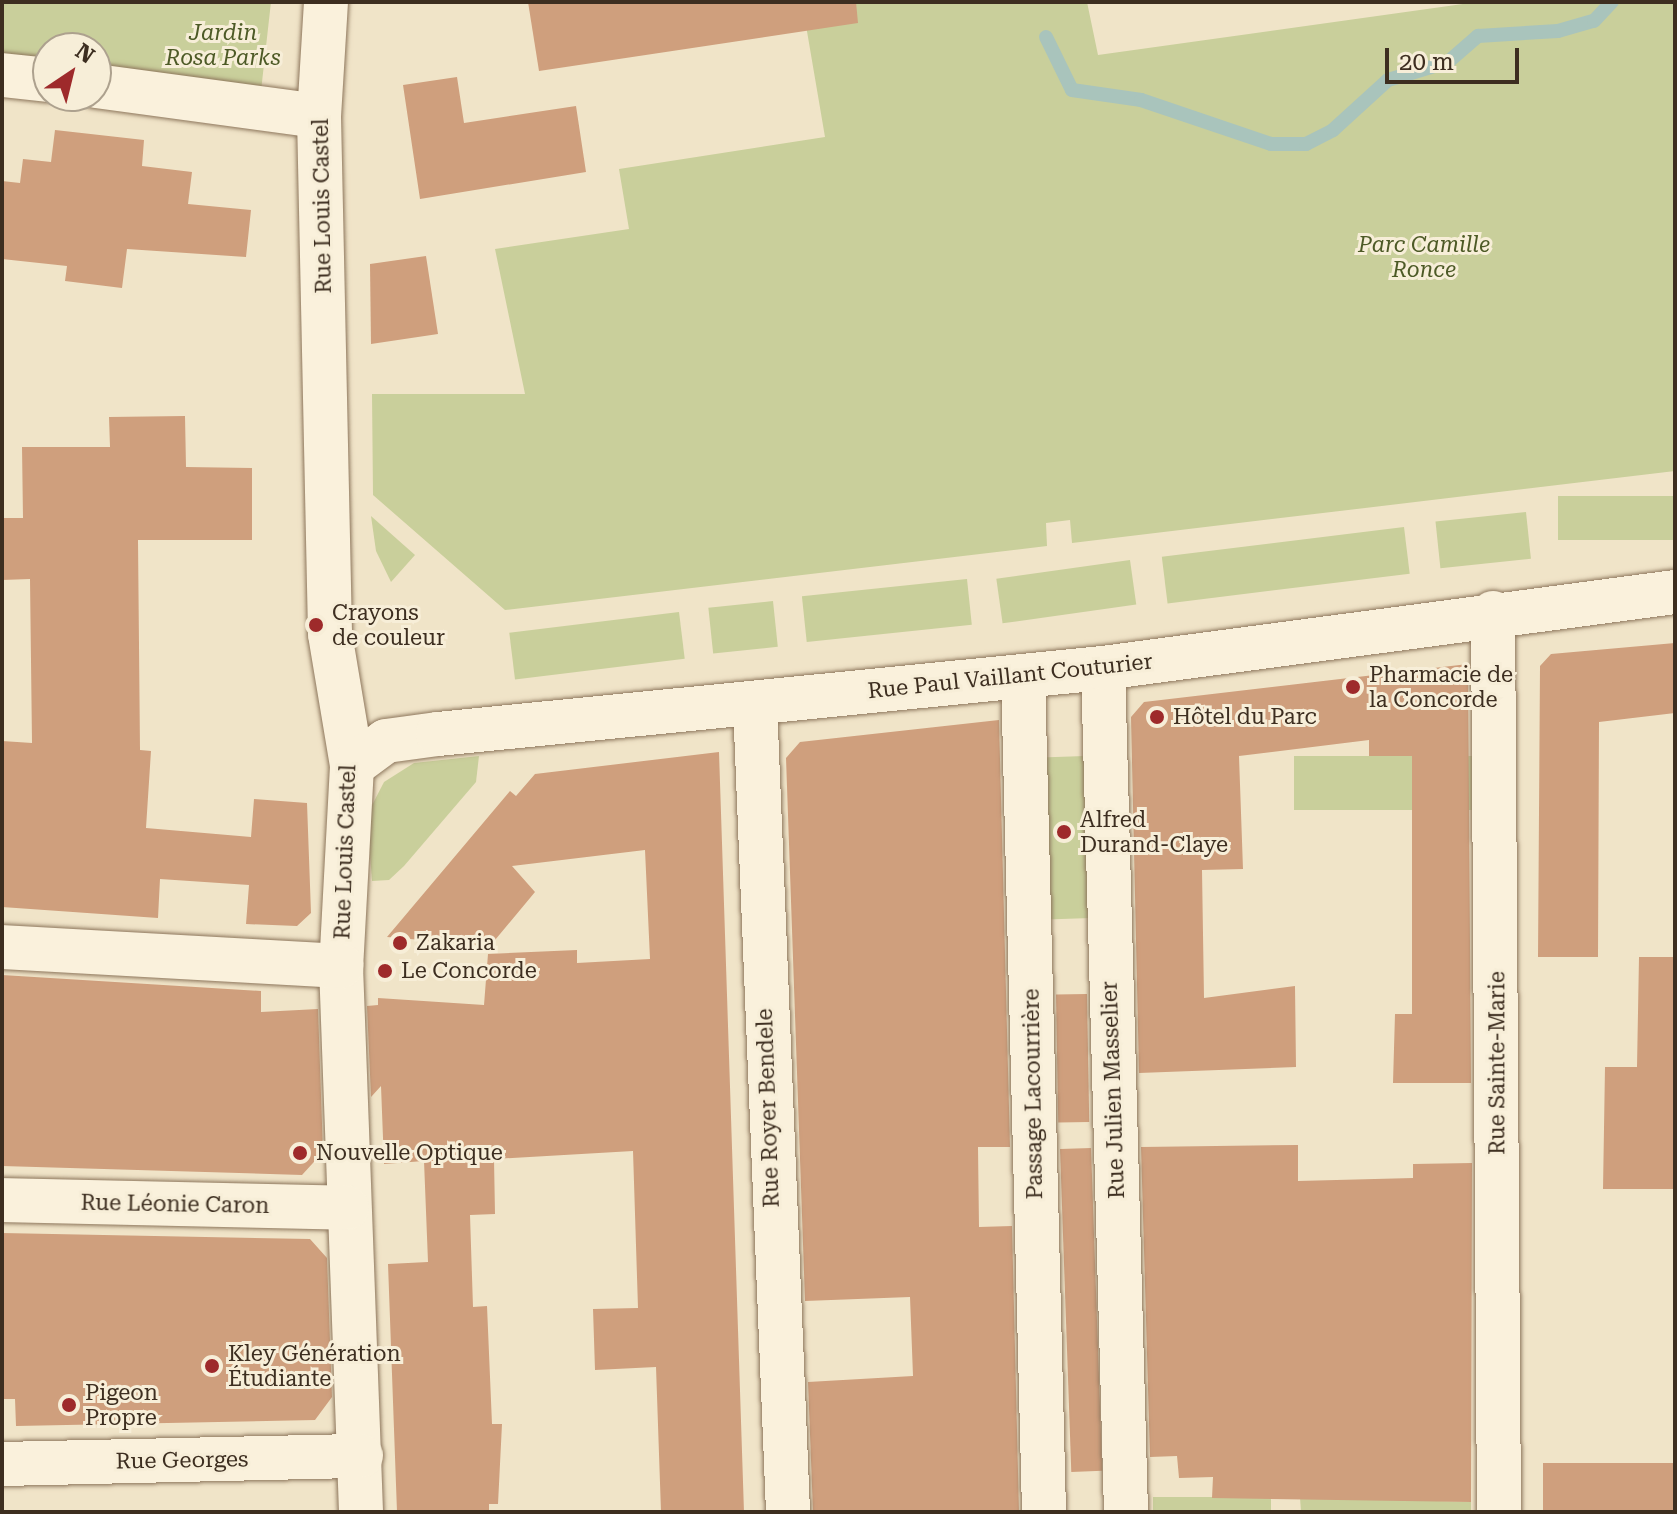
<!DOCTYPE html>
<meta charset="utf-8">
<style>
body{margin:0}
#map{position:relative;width:1677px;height:1514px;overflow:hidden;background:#f0e4c8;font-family:"Roboto Serif",serif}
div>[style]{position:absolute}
.green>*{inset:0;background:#c9cf9b;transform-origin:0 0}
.stream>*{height:14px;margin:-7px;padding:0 7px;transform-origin:7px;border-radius:7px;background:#a9c4bc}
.building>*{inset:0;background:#cf9f7d;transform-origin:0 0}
.roads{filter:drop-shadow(0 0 2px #8d765c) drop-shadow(0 0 2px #8d765c)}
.street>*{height:44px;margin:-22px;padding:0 22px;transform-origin:22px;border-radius:22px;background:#faf1dc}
.dots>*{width:22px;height:22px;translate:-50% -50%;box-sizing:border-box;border:4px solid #f7eed8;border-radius:50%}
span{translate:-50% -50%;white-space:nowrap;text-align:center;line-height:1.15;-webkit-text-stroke:6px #f7eed8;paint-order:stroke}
.park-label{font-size:22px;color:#4d5a26;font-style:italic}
.street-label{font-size:22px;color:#3d2e20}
.poi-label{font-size:22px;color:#3d2e20}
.left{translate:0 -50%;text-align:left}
.frame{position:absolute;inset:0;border:4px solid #3d2e20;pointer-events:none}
.north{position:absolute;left:32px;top:32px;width:80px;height:80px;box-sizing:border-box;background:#f7eed8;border:2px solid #ada18e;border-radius:50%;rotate:35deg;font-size:22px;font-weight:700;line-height:32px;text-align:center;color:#3d2e20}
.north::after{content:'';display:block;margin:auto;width:28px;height:36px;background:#9e2a2b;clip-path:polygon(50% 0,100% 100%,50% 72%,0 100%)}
.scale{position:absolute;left:1385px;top:48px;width:134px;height:36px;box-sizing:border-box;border:4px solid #3d2e20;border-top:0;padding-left:10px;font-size:24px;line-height:28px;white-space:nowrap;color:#3d2e20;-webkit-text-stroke:6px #f7eed8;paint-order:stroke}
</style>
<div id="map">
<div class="green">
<i style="clip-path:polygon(2px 2px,271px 2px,261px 91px,96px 70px,96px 48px,48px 48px,48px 64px,2px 58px)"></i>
<i style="clip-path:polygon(802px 2px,1087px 2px,1098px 55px,1477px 2px,1675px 2px,1675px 471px,1072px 543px,1070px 520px,1046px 523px,1047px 546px,505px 610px,373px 495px,372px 394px,525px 394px,495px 249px,629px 229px,619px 169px,825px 137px)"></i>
<i style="left:1675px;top:496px;width:44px;height:117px;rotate:90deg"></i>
<i style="left:1526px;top:512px;width:47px;height:91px;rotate:84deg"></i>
<i style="clip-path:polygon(371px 516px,415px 555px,391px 582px,376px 551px)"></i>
<i style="left:1404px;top:527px;width:47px;height:244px;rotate:83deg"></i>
<i style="left:1130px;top:560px;width:45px;height:135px;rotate:82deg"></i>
<i style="left:967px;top:579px;width:46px;height:166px;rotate:84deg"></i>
<i style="left:773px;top:601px;width:46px;height:65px;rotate:84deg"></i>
<i style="left:679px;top:612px;width:47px;height:171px;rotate:83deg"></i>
<i style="clip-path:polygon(479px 756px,476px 782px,404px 866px,389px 880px,372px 881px,367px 815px,384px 782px,414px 763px)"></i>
<i style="left:1085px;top:756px;width:162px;height:44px;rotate:88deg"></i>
<i style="left:1294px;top:756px;width:178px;height:54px"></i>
<i style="left:1271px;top:1497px;width:15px;height:118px;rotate:90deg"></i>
<i style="clip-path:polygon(1300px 1497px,1471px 1502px,1471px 1512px,1301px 1512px)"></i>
</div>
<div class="stream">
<i style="left:1046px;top:37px;width:59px;rotate:63.9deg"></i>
<i style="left:1072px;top:90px;width:70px;rotate:8.2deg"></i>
<i style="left:1141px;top:100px;width:137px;rotate:18.7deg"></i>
<i style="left:1271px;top:144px;width:35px"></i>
<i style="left:1306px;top:144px;width:30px;rotate:-27deg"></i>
<i style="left:1333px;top:130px;width:74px;rotate:-42.3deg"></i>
<i style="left:1388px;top:80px;width:63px;rotate:-16.7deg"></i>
<i style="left:1448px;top:62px;width:40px;rotate:-41deg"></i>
<i style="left:1478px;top:36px;width:80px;rotate:-3.6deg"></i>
<i style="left:1558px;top:31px;width:37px;rotate:-16deg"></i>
<i style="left:1594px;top:21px;width:26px;rotate:-47deg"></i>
</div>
<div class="building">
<i style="clip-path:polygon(528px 2px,856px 2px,858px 23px,539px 71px)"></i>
<i style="clip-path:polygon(457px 77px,464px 123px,576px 106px,586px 172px,420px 199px,403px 85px)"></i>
<i style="clip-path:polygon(55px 130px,144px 140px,142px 166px,192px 172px,188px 204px,251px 210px,246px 257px,127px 249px,122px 288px,65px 281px,67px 266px,2px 259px,2px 181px,20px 183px,23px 159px,51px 162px)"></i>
<i style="clip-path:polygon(426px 256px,438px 334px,371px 344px,370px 264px)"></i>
<i style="clip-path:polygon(185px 416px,186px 467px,252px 468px,252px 540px,138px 540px,140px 750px,151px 751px,146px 828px,251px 837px,254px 799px,307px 803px,311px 913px,297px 926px,246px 924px,249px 885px,160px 879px,158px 918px,2px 907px,2px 741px,32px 743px,30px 579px,2px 580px,2px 518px,23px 518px,22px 447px,110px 447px,109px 417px)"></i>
<i style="clip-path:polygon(1675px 643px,1675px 713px,1599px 722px,1598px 957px,1538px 957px,1540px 666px,1551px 654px)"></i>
<i style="clip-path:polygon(1468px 664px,1471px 1083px,1393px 1083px,1395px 1014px,1412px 1014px,1412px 756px,1369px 756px,1369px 740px,1239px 756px,1243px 869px,1202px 870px,1204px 998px,1295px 986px,1296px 1067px,1139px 1073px,1131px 717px,1144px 702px)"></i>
<i style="clip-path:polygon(999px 720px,1010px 1147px,978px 1147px,979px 1227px,1012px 1226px,1019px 1512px,813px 1512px,808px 1382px,913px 1376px,910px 1297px,805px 1301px,786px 758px,800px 742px)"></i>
<i style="clip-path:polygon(719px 752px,744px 1512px,661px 1512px,656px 1367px,595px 1370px,593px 1309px,638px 1308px,633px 1151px,494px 1159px,495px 1214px,470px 1215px,473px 1307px,487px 1306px,492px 1424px,502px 1424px,498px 1504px,489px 1504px,489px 1512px,397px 1512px,388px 1264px,428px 1262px,424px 1161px,384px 1164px,381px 1086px,371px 1097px,367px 1006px,378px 1005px,378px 998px,484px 1005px,488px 954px,577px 950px,577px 963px,650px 959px,645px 850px,512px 866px,535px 892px,490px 946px,387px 937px,510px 791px,516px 796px,535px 774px)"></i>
<i style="clip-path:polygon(1639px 957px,1675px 957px,1675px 1189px,1603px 1189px,1605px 1067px,1637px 1067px)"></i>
<i style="clip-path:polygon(2px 975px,261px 991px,261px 1012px,318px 1009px,323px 1152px,302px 1175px,2px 1166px)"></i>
<i style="left:1087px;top:994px;width:128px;height:31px;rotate:89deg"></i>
<i style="clip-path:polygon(1298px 1145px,1298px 1181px,1413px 1178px,1413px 1164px,1472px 1163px,1471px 1502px,1212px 1498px,1213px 1477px,1179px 1478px,1177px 1456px,1150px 1457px,1141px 1147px)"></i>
<i style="left:1091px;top:1148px;width:323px;height:31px;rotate:88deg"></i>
<i style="clip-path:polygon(2px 1233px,310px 1239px,327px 1258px,332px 1397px,315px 1420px,16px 1426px,15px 1399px,2px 1399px)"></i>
<i style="left:1543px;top:1463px;width:132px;height:49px"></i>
</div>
<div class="roads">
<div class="street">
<i style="left:326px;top:2px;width:114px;rotate:93.5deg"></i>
<i style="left:319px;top:116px;width:518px;rotate:88.78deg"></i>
<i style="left:330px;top:634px;width:134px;rotate:80.5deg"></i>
<i style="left:352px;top:766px;width:200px;rotate:93.1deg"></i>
<i style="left:341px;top:966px;width:546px;rotate:87.9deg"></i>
<i style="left:2px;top:75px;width:46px;rotate:6.2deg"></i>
<i style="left:96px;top:86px;width:225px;rotate:7.7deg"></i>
<i style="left:1493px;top:613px;width:899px;rotate:89.62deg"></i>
<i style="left:1103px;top:668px;width:844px;rotate:88.44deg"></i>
<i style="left:1023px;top:676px;width:836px;rotate:88.56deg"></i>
<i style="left:755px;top:704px;width:809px;rotate:87.66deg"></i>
<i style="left:352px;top:766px;width:42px;rotate:-36.3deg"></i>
<i style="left:386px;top:741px;width:52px;rotate:-7.7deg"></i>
<i style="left:438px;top:734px;width:668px;rotate:-5.67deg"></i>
<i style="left:1103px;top:668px;width:577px;rotate:-7.57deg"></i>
<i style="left:2px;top:947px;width:340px;rotate:3.2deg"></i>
<i style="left:2px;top:1200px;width:345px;rotate:1.3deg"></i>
<i style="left:2px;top:1464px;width:359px;rotate:-1.3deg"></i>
</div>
</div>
<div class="dots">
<i style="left:316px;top:625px;background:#9e2a2b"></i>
<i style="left:1353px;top:687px;background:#9e2a2b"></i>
<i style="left:1157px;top:717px;background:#9e2a2b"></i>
<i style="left:1064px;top:832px;background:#9e2a2b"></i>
<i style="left:400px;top:943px;background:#9e2a2b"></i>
<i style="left:385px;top:971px;background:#9e2a2b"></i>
<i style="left:300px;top:1153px;background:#9e2a2b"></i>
<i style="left:212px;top:1366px;background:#9e2a2b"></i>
<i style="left:69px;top:1405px;background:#9e2a2b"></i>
</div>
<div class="park-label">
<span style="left:223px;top:45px">Jardin<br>Rosa Parks</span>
<span style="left:1424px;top:257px">Parc Camille<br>Ronce</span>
</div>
<div class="street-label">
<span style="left:322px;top:206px;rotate:-91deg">Rue Louis Castel</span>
<span style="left:1010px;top:676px;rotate:-6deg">Rue Paul Vaillant Couturier</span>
<span style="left:345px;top:852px;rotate:-88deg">Rue Louis Castel</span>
<span style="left:1497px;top:1063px;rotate:-90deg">Rue Sainte-Marie</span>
<span style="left:1113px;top:1090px;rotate:-92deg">Rue Julien Masselier</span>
<span style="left:1033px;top:1094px;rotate:-91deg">Passage Lacourrière</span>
<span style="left:768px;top:1108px;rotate:-92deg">Rue Royer Bendele</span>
<span style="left:175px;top:1204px;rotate:1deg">Rue Léonie Caron</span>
<span style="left:182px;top:1460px;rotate:-1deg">Rue Georges</span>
</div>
<div class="poi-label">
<span class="left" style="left:332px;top:625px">Crayons<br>de couleur</span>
<span class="left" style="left:1369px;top:687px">Pharmacie de<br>la Concorde</span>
<span class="left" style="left:1173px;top:717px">Hôtel du Parc</span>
<span class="left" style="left:1080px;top:832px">Alfred<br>Durand-Claye</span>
<span class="left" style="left:416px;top:943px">Zakaria</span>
<span class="left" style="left:401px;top:971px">Le Concorde</span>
<span class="left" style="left:316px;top:1153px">Nouvelle Optique</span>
<span class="left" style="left:228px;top:1366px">Kley Génération<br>Étudiante</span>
<span class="left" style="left:85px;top:1405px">Pigeon<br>Propre</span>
</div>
<div class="frame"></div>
<div class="north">N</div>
<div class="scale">20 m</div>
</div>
